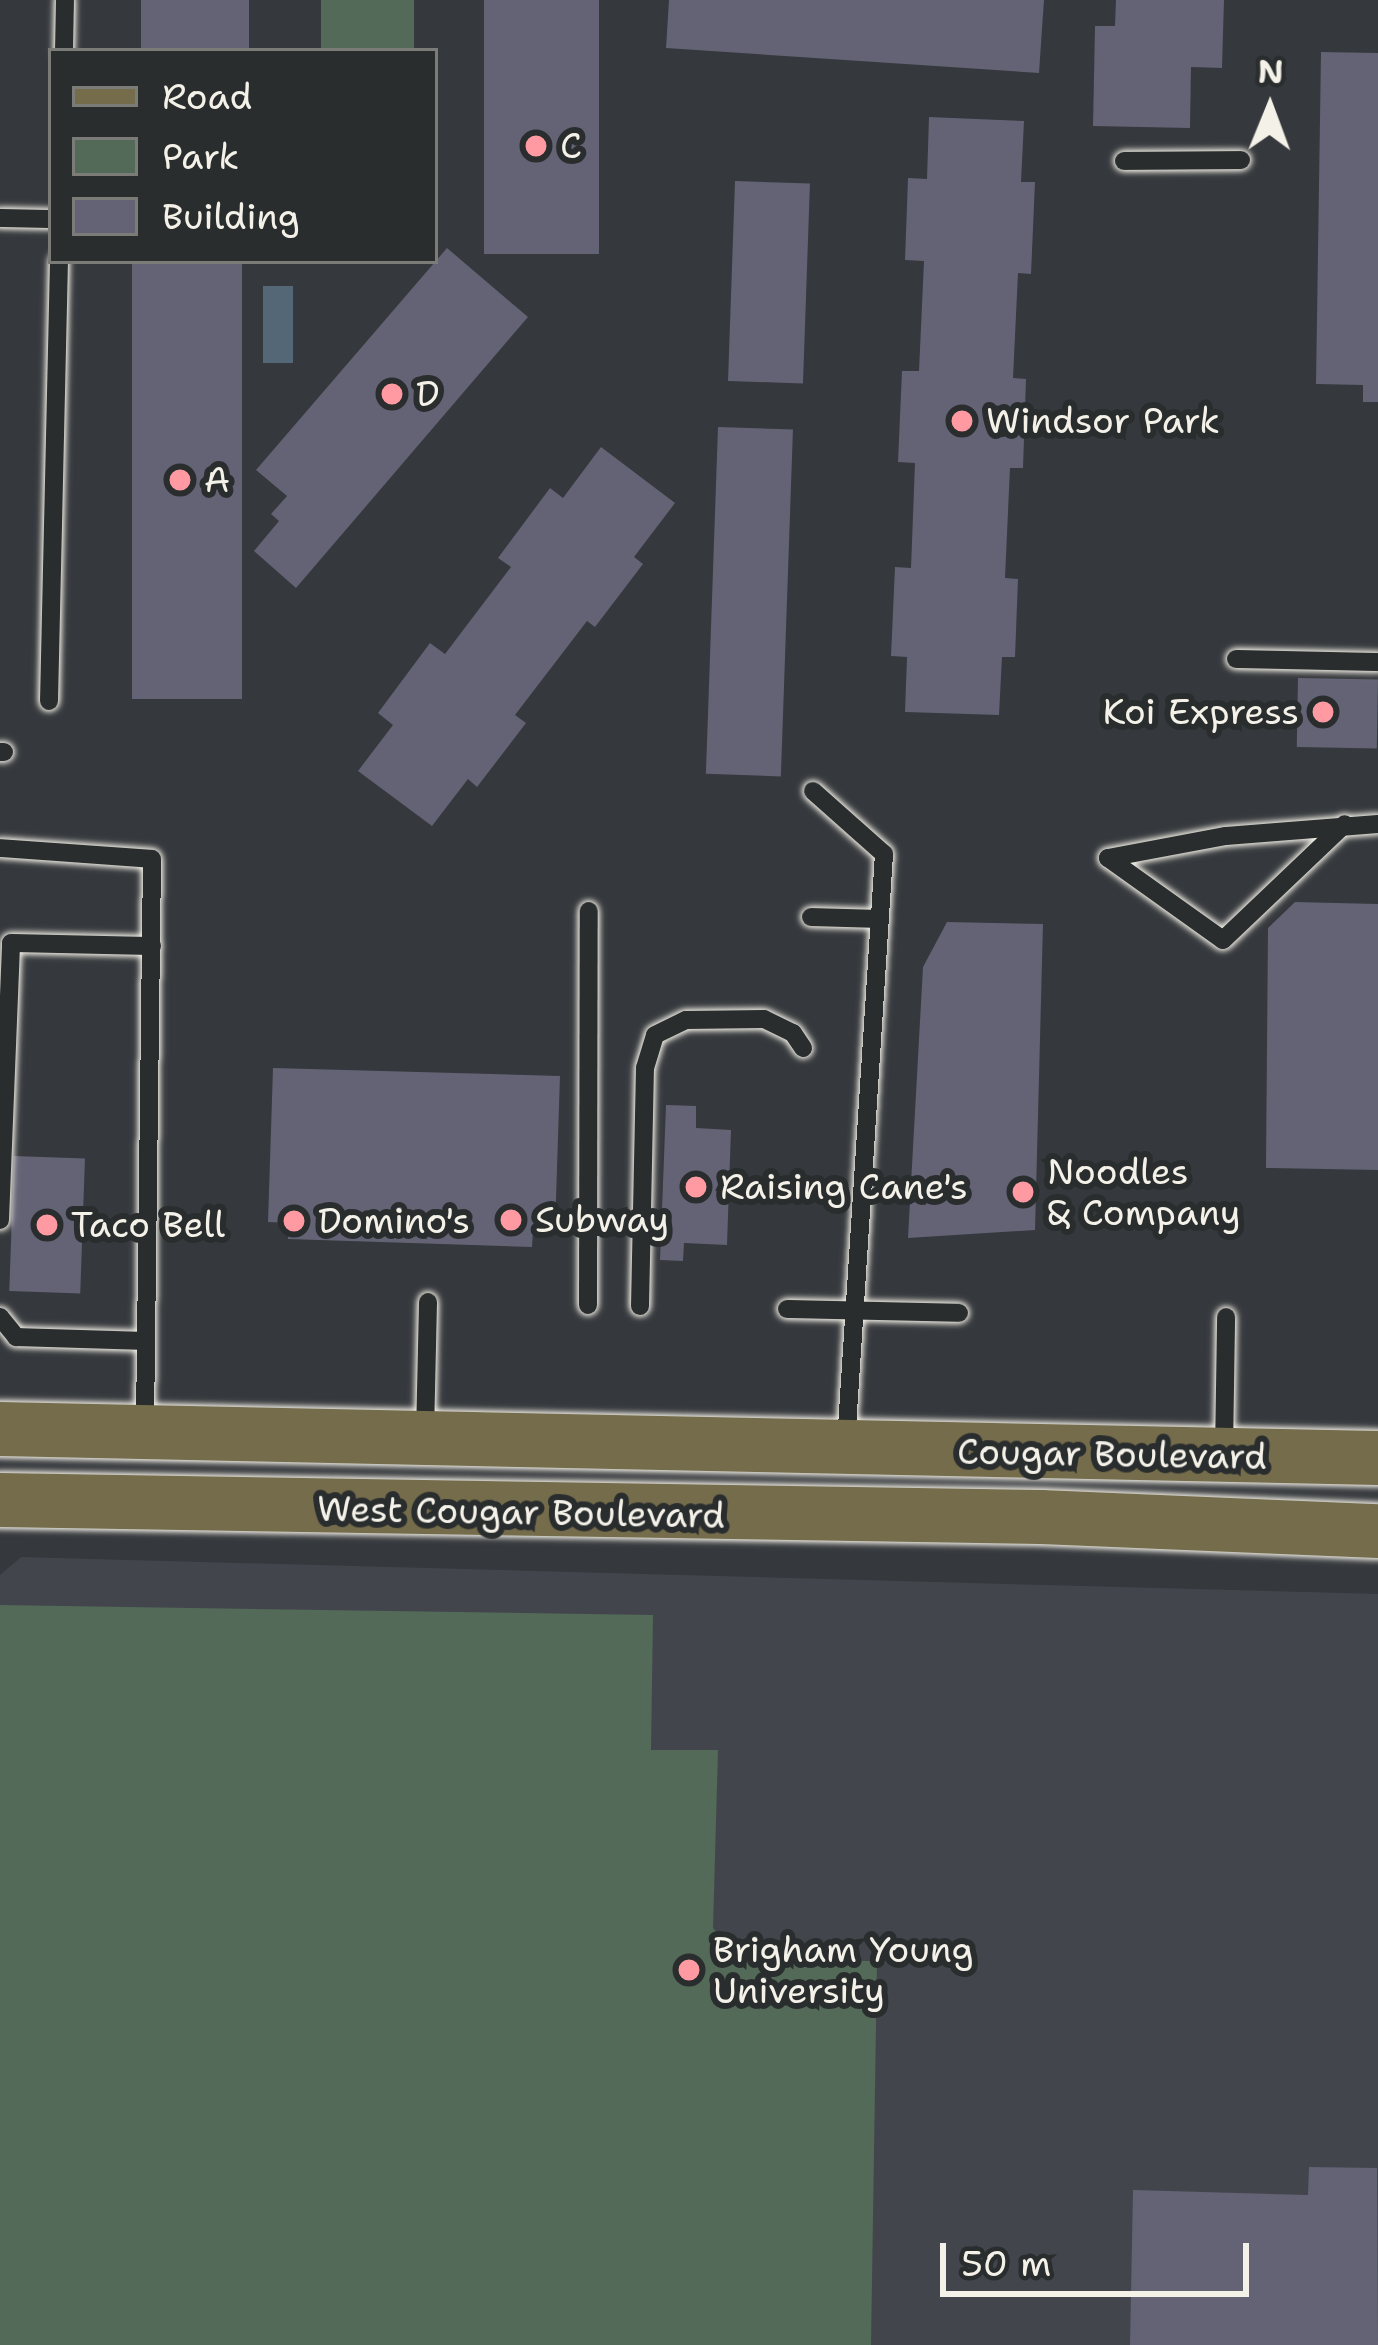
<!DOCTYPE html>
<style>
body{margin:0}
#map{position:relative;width:1378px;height:2345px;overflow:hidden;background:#35383c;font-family:"Shantell Sans",sans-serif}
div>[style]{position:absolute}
.built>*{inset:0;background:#43454d}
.green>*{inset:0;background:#526a57;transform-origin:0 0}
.water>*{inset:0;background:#536776;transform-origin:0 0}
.building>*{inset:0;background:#636375;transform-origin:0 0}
.roads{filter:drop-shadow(0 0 3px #f4f1e8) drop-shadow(0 0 3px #f4f1e8)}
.lane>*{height:18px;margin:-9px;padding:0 9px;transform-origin:9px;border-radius:9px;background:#2a2d2e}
.primary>*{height:54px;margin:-27px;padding:0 27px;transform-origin:27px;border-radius:27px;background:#746c4b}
.dots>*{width:33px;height:33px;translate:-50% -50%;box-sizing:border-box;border:6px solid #2a2d2e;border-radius:50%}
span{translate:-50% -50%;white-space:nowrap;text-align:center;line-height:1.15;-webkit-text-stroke:12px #2a2d2e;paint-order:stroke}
.poi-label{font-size:36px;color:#f4f1e8}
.left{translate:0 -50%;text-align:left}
.right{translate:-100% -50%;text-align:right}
.street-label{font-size:36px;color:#f4f1e8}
.legend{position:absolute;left:48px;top:48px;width:390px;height:216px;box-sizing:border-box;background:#2a2d2e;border:3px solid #7b7b78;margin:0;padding:15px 21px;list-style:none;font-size:36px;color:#f4f1e8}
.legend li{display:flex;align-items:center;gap:24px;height:60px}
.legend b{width:60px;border:3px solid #7b7b78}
.north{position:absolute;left:1210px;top:48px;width:120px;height:120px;-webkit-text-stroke:9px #2a2d2e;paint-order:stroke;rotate:1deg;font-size:33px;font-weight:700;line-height:48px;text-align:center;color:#f4f1e8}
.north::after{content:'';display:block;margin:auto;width:42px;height:54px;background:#f4f1e8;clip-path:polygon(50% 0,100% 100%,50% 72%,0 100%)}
.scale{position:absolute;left:940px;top:2243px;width:309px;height:54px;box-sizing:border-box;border:6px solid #f4f1e8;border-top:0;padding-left:15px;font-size:36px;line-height:42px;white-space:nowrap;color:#f4f1e8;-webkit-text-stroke:9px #2a2d2e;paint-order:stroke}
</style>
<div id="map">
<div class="built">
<i style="clip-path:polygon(21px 1557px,1378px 1594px,1378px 2345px,0 2345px,0 1575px)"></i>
</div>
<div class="green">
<i style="left:321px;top:0;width:93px;height:51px"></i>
<i style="clip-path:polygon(0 1605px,653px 1615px,651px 1750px,718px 1750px,713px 1928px,741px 1960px,877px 1961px,871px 2345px,0 2345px)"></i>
</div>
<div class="water">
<i style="left:263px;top:286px;width:30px;height:77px"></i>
</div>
<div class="building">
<i style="left:141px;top:0;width:108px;height:51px"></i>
<i style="left:484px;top:0;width:115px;height:254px"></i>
<i style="clip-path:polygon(669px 0,1044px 0,1039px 73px,666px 48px)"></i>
<i style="clip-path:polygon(1116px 0,1224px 0,1222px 68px,1191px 67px,1190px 128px,1093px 126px,1095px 26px,1115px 26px)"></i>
<i style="clip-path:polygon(1321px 52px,1378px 53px,1378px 402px,1363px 402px,1363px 385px,1316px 384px)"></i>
<i style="clip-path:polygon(929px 117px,1024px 121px,1021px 182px,1035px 182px,1031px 274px,1018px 273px,1013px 378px,1026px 379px,1023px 468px,1010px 468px,1005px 578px,1018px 579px,1015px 657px,1002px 657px,999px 715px,905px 712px,907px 657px,891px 656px,895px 567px,911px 568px,915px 463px,898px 462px,902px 371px,919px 371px,924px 261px,905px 260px,908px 178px,927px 179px)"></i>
<i style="left:735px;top:181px;width:75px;height:200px;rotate:2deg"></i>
<i style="clip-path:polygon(447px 248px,528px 317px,296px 588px,254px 551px,279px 521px,271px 514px,287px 496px,256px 470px)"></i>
<i style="left:132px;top:261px;width:110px;height:438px"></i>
<i style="left:718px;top:427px;width:75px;height:347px;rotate:2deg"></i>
<i style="clip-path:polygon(601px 447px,675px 503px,634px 557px,643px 564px,595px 627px,587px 621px,515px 715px,526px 723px,477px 787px,468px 779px,432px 826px,358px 771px,393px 725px,378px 713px,430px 643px,445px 654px,511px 567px,498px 558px,550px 488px,563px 498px)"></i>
<i style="left:1298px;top:678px;width:80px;height:69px;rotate:1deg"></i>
<i style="clip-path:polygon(1295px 902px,1378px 904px,1378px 1170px,1266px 1168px,1268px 928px)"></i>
<i style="clip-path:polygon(947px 922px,1043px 924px,1035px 1230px,908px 1238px,923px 967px)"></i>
<i style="clip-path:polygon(273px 1068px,560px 1076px,555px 1230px,533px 1230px,532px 1247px,288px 1239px,289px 1223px,268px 1222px)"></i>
<i style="clip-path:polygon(666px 1105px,696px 1106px,696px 1128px,731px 1130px,727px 1245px,684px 1243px,683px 1261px,660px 1260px)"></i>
<i style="left:14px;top:1156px;width:71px;height:135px;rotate:2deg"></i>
<i style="clip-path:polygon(1309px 2167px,1377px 2168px,1378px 2345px,1130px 2345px,1133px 2190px,1308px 2195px)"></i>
</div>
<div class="roads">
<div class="lane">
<i style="left:64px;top:51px;width:51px;rotate:-88.9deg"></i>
<i style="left:1124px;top:161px;width:117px;rotate:-0.5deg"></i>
<i style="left:0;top:218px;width:51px;rotate:1.1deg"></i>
<i style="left:1236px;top:659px;width:142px;rotate:1.2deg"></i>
<i style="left:49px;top:701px;width:440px;rotate:-88.7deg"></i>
<i style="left:0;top:752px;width:4px"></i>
<i style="left:813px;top:791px;width:95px;rotate:41.6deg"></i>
<i style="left:884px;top:854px;width:590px;rotate:93.69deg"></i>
<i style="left:0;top:848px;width:152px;rotate:4.1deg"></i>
<i style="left:152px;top:859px;width:568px;rotate:90.71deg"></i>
<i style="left:1108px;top:858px;width:141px;rotate:35.5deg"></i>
<i style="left:1223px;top:940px;width:168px;rotate:-43.6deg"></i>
<i style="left:1108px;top:858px;width:120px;rotate:-10.6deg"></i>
<i style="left:1226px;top:836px;width:152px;rotate:-4.5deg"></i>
<i style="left:811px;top:917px;width:69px;rotate:1.7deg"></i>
<i style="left:0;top:1220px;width:277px;rotate:-87.7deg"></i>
<i style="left:11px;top:943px;width:141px;rotate:1.2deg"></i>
<i style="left:588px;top:1305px;width:394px;rotate:-89.9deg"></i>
<i style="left:640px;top:1306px;width:238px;rotate:-88.8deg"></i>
<i style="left:645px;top:1068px;width:34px;rotate:-73deg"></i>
<i style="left:655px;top:1035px;width:34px;rotate:-26deg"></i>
<i style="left:686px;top:1020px;width:78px;rotate:-0.7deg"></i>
<i style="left:764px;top:1019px;width:32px;rotate:26deg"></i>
<i style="left:793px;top:1033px;width:18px;rotate:56deg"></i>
<i style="left:787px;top:1309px;width:172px;rotate:1.3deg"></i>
<i style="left:0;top:1317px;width:26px;rotate:51deg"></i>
<i style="left:16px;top:1337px;width:130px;rotate:1.8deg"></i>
<i style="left:425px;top:1435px;width:133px;rotate:-88.7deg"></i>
<i style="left:1224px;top:1451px;width:134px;rotate:-89.1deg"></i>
</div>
<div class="primary">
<i style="left:0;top:1429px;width:1378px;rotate:1.21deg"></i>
<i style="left:0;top:1500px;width:1041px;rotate:0.94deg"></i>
<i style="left:1041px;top:1517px;width:337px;rotate:2.4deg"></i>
</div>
</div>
<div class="dots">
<i style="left:536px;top:146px;background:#ff9aa2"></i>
<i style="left:392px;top:394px;background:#ff9aa2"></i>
<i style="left:962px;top:421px;background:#ff9aa2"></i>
<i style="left:180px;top:480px;background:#ff9aa2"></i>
<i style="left:1323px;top:712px;background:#ff9aa2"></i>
<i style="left:696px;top:1187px;background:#ff9aa2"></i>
<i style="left:1023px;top:1192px;background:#ff9aa2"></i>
<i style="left:511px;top:1220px;background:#ff9aa2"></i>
<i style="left:294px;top:1221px;background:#ff9aa2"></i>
<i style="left:47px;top:1225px;background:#ff9aa2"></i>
<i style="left:689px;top:1970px;background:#ff9aa2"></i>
</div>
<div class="poi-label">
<span class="left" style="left:560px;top:146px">C</span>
<span class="left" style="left:416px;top:394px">D</span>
<span class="left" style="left:986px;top:421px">Windsor Park</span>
<span class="left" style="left:204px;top:480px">A</span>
<span class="right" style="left:1299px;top:712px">Koi Express</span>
<span class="left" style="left:1047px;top:1192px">Noodles<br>&amp; Company</span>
<span class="left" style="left:720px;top:1187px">Raising Cane's</span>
<span class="left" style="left:535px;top:1220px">Subway</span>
<span class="left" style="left:318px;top:1221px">Domino's</span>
<span class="left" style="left:71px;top:1225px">Taco Bell</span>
<span class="left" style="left:713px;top:1970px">Brigham Young<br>University</span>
</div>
<div class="street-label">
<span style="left:1112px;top:1454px;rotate:1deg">Cougar Boulevard</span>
<span style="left:521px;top:1512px;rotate:1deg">West Cougar Boulevard</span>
</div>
<ul class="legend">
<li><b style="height:15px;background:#746c4b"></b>Road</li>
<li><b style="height:33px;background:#526a57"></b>Park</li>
<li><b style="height:33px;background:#636375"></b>Building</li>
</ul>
<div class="north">N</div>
<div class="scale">50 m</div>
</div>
